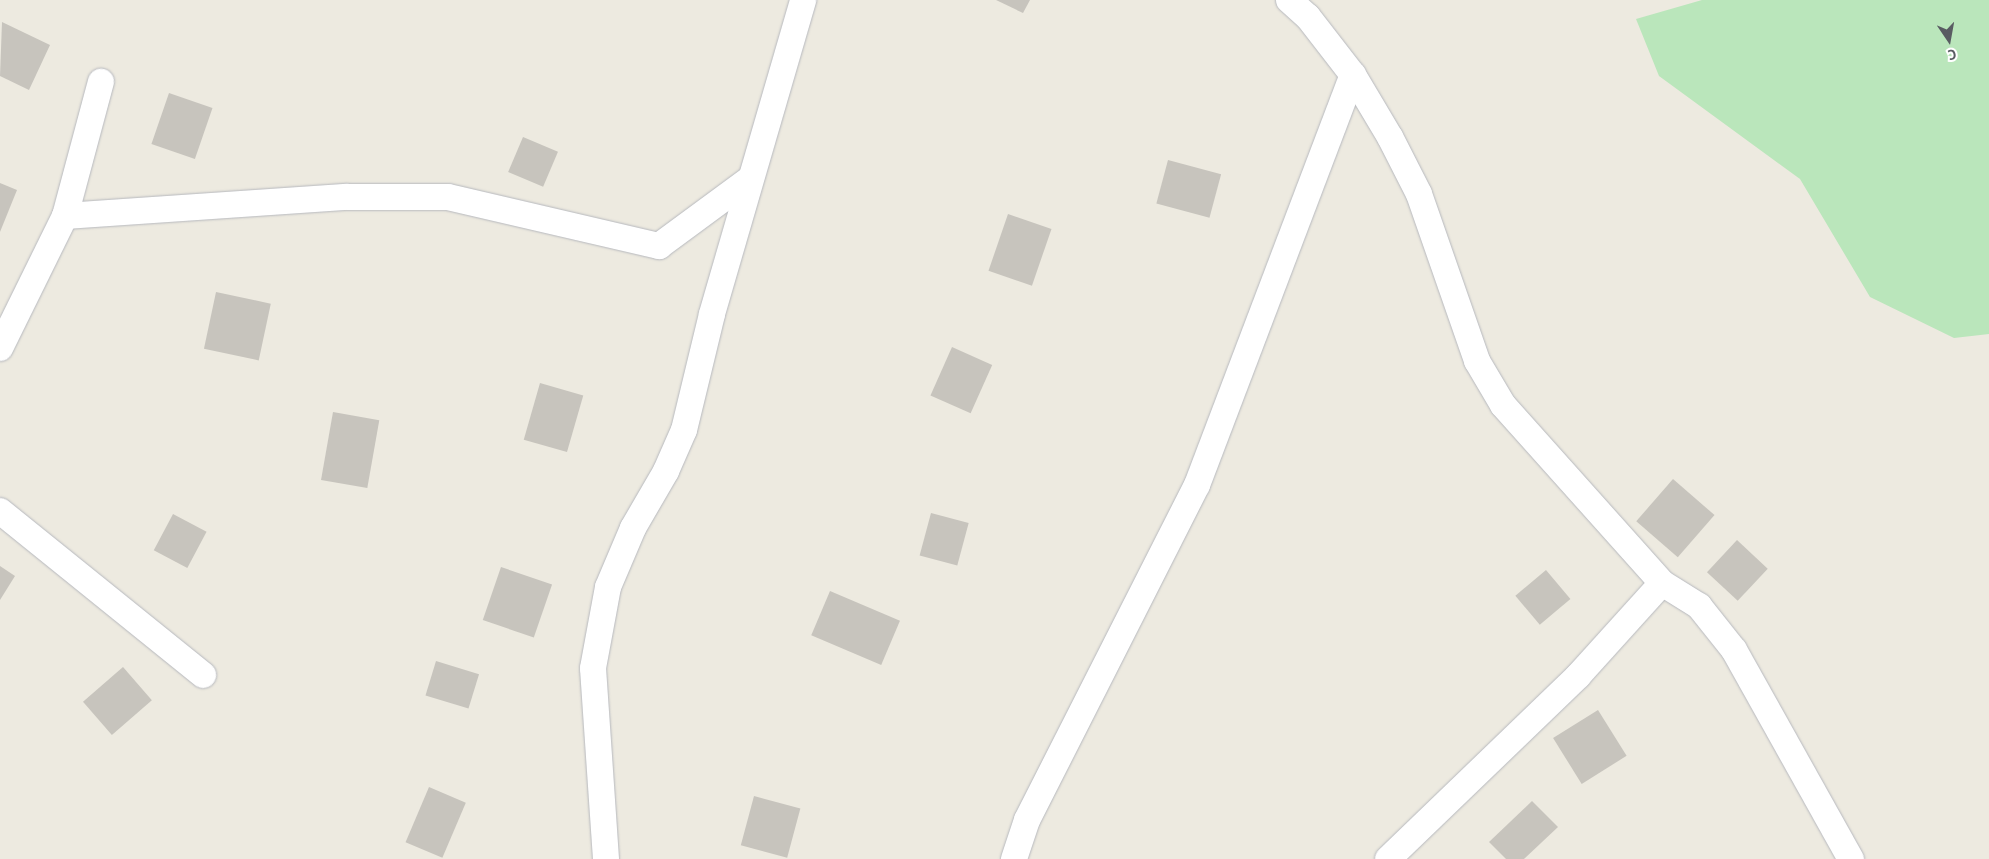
<!DOCTYPE html>
<meta charset="utf-8">
<style>
body{margin:0}
#map{position:relative;width:1989px;height:859px;overflow:hidden;background:#edeae0;font-family:"PT Sans",sans-serif}
div>[style]{position:absolute}
.green>*{inset:0;background:#bae6bb}
.building>*{inset:0;background:#c7c4bd;transform-origin:0 0}
.roads{filter:drop-shadow(0 0 1px #b6b8bd) drop-shadow(0 0 1px #b6b8bd)}
.minor>*{height:26px;margin:-13px;padding:0 13px;transform-origin:13px;border-radius:13px;background:#fff}
span{translate:-50% -50%;white-space:nowrap;text-align:center;line-height:1.15;-webkit-text-stroke:4.5px #fff;paint-order:stroke}
.north{position:absolute;left:1924px;top:15px;width:50px;height:50px;-webkit-text-stroke:4px #fff;paint-order:stroke;rotate:168deg;font-size:14px;font-weight:700;line-height:20px;text-align:center;color:#595c62}
.north::after{content:'';display:block;margin:auto;width:18px;height:22px;background:#595c62;clip-path:polygon(50% 0,100% 100%,50% 72%,0 100%)}
</style>
<div id="map">
<div class="green">
<i style="clip-path:polygon(1702px 0,1989px 0,1989px 334px,1954px 338px,1870px 297px,1800px 179px,1659px 76px,1636px 19px)"></i>
</div>
<div class="building">
<i style="clip-path:polygon(996px 0,1030px 0,1023px 13px)"></i>
<i style="clip-path:polygon(2px 22px,50px 45px,29px 90px,0 76px)"></i>
<i style="left:169px;top:93px;width:46px;height:54px;rotate:19deg"></i>
<i style="left:523px;top:137px;width:38px;height:38px;rotate:23deg"></i>
<i style="left:1168px;top:160px;width:55px;height:45px;rotate:15deg"></i>
<i style="clip-path:polygon(0 183px,17px 190px,0 232px)"></i>
<i style="left:1008px;top:214px;width:46px;height:60px;rotate:19deg"></i>
<i style="left:216px;top:292px;width:56px;height:58px;rotate:12deg"></i>
<i style="left:952px;top:347px;width:44px;height:53px;rotate:24deg"></i>
<i style="left:540px;top:383px;width:45px;height:59px;rotate:16deg"></i>
<i style="left:333px;top:412px;width:47px;height:69px;rotate:10deg"></i>
<i style="left:1673px;top:479px;width:55px;height:56px;rotate:41deg"></i>
<i style="left:931px;top:513px;width:39px;height:44px;rotate:15deg"></i>
<i style="left:173px;top:514px;width:38px;height:41px;rotate:28deg"></i>
<i style="left:1737px;top:540px;width:42px;height:44px;rotate:43deg"></i>
<i style="clip-path:polygon(0 566px,15px 576px,0 600px)"></i>
<i style="left:501px;top:567px;width:54px;height:56px;rotate:19deg"></i>
<i style="left:1546px;top:570px;width:38px;height:40px;rotate:50deg"></i>
<i style="left:830px;top:591px;width:76px;height:48px;rotate:23deg"></i>
<i style="left:436px;top:661px;width:45px;height:36px;rotate:17deg"></i>
<i style="left:123px;top:667px;width:44px;height:53px;rotate:49deg"></i>
<i style="left:1598px;top:710px;width:54px;height:53px;rotate:58deg"></i>
<i style="left:429px;top:787px;width:40px;height:60px;rotate:23deg"></i>
<i style="left:754px;top:796px;width:48px;height:51px;rotate:15deg"></i>
<i style="clip-path:polygon(1532px 801px,1558px 827px,1524px 859px,1506px 859px,1489px 842px)"></i>
</div>
<div class="roads">
<div class="minor">
<i style="left:1289px;top:0;width:25px;rotate:42deg"></i>
<i style="left:1308px;top:17px;width:73px;rotate:52.2deg"></i>
<i style="left:1353px;top:75px;width:72px;rotate:59.2deg"></i>
<i style="left:1390px;top:137px;width:64px;rotate:63deg"></i>
<i style="left:1419px;top:194px;width:177px;rotate:70.8deg"></i>
<i style="left:1477px;top:361px;width:51px;rotate:59.4deg"></i>
<i style="left:1503px;top:405px;width:239px;rotate:48.2deg"></i>
<i style="left:1662px;top:583px;width:44px;rotate:31.9deg"></i>
<i style="left:1699px;top:606px;width:56px;rotate:51.5deg"></i>
<i style="left:1734px;top:650px;width:240px;rotate:60.8deg"></i>
<i style="left:65px;top:216px;width:139px;rotate:-75deg"></i>
<i style="left:0;top:348px;width:147px;rotate:-63.8deg"></i>
<i style="left:65px;top:216px;width:283px;rotate:-3.9deg"></i>
<i style="left:347px;top:197px;width:101px"></i>
<i style="left:448px;top:197px;width:217px;rotate:13.1deg"></i>
<i style="left:659px;top:246px;width:113px;rotate:-36.4deg"></i>
<i style="left:0;top:511px;width:261px;rotate:38.9deg"></i>
<i style="left:606px;top:859px;width:191px;rotate:-93.9deg"></i>
<i style="left:593px;top:668px;width:82px;rotate:-79.5deg"></i>
<i style="left:608px;top:587px;width:64px;rotate:-67deg"></i>
<i style="left:633px;top:528px;width:66px;rotate:-59.9deg"></i>
<i style="left:666px;top:471px;width:45px;rotate:-66.3deg"></i>
<i style="left:684px;top:430px;width:119px;rotate:-76.4deg"></i>
<i style="left:712px;top:314px;width:327px;rotate:-73.8deg"></i>
<i style="left:1014px;top:859px;width:41px;rotate:-71.6deg"></i>
<i style="left:1027px;top:820px;width:376px;rotate:-63.1deg"></i>
<i style="left:1197px;top:485px;width:439px;rotate:-69.2deg"></i>
<i style="left:1388px;top:859px;width:264px;rotate:-43.9deg"></i>
<i style="left:1578px;top:676px;width:125px;rotate:-47.9deg"></i>
</div>
</div>
<div class="north">С</div>
</div>
